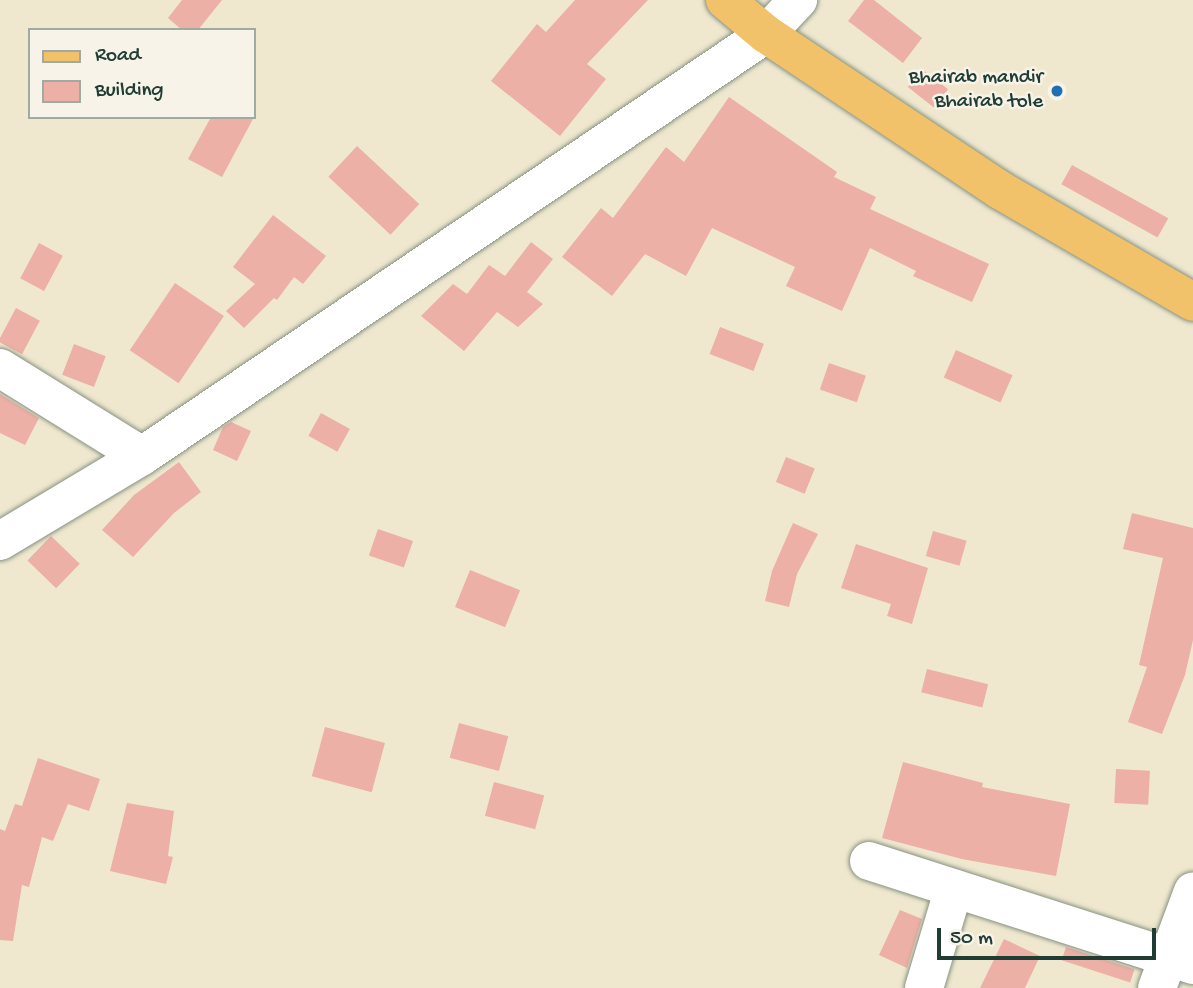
<!DOCTYPE html>
<style>
body{margin:0}
#map{position:relative;width:1193px;height:988px;overflow:hidden;background:#efe8cf;font-family:"Gochi Hand",sans-serif}
div>[style]{position:absolute}
.building>*{inset:0;background:#ecb0a6;transform-origin:0 0}
.roads{filter:drop-shadow(0 0 2px #879282) drop-shadow(0 0 2px #879282)}
.minor>*{height:38px;margin:-19px;padding:0 19px;transform-origin:19px;border-radius:19px;background:#fff}
.major>*{height:38px;margin:-19px;padding:0 19px;transform-origin:19px;border-radius:19px;background:#f2c26a}
.dots>*{width:19px;height:19px;translate:-50% -50%;box-sizing:border-box;border:4px solid #f7f3e8;border-radius:50%}
span{translate:-50% -50%;white-space:nowrap;text-align:center;line-height:1.15;-webkit-text-stroke:5px #f7f3e8;paint-order:stroke}
.poi-label{font-size:21px;color:#1f3d34}
.right{translate:-100% -50%;text-align:right}
.legend{position:absolute;left:28px;top:28px;width:228px;height:91px;box-sizing:border-box;background:#f7f3e8;border:2px solid #a1aaa0;margin:0;padding:9px 12px;list-style:none;font-size:21px;color:#1f3d34}
.legend li{display:flex;align-items:center;gap:14px;height:35px}
.legend b{width:35px;border:2px solid #a1aaa0}
.scale{position:absolute;left:937px;top:928px;width:219px;height:32px;box-sizing:border-box;border:4px solid #1f3d34;border-top:0;padding-left:9px;font-size:21px;line-height:24px;white-space:nowrap;color:#1f3d34;-webkit-text-stroke:5px #f7f3e8;paint-order:stroke}
</style>
<div id="map">
<div class="building">
<i style="clip-path:polygon(182px 0,222px 0,198px 30px,182px 30px,168px 18px)"></i>
<i style="clip-path:polygon(575px 0,648px 0,587px 64px,606px 79px,560px 136px,491px 81px,537px 24px,546px 32px)"></i>
<i style="clip-path:polygon(864px 0,874px 0,922px 38px,903px 63px,848px 21px)"></i>
<i style="left:922px;top:69px;width:33px;height:23px;rotate:38deg"></i>
<i style="clip-path:polygon(729px 97px,837px 172px,834px 177px,876px 197px,870px 209px,989px 264px,972px 302px,913px 276px,916px 271px,870px 248px,842px 311px,786px 286px,795px 267px,712px 228px,686px 276px,645px 254px,612px 296px,562px 257px,601px 208px,613px 218px,666px 147px,684px 162px)"></i>
<i style="clip-path:polygon(211px 117px,254px 117px,222px 177px,188px 159px)"></i>
<i style="left:357px;top:146px;width:85px;height:42px;rotate:43deg"></i>
<i style="left:1072px;top:165px;width:110px;height:22px;rotate:29deg"></i>
<i style="clip-path:polygon(273px 215px,326px 256px,303px 284px,294px 277px,277px 300px,274px 298px,244px 328px,226px 311px,255px 284px,233px 267px)"></i>
<i style="clip-path:polygon(531px 242px,553px 259px,527px 292px,543px 304px,518px 327px,497px 312px,464px 351px,421px 316px,453px 284px,467px 294px,489px 265px,505px 276px)"></i>
<i style="left:39px;top:243px;width:27px;height:40px;rotate:28deg"></i>
<i style="left:175px;top:283px;width:59px;height:81px;rotate:34deg"></i>
<i style="left:16px;top:308px;width:27px;height:38px;rotate:28deg"></i>
<i style="left:720px;top:327px;width:47px;height:29px;rotate:21deg"></i>
<i style="left:74px;top:344px;width:34px;height:33px;rotate:21deg"></i>
<i style="left:956px;top:350px;width:62px;height:30px;rotate:24deg"></i>
<i style="left:829px;top:363px;width:39px;height:28px;rotate:19deg"></i>
<i style="clip-path:polygon(0 394px,39px 418px,25px 445px,0 433px)"></i>
<i style="left:321px;top:413px;width:33px;height:26px;rotate:29deg"></i>
<i style="clip-path:polygon(231px 422px,251px 431px,237px 461px,213px 450px,223px 427px)"></i>
<i style="left:786px;top:457px;width:31px;height:27px;rotate:22deg"></i>
<i style="clip-path:polygon(179px 462px,201px 492px,174px 513px,133px 557px,102px 530px,134px 495px)"></i>
<i style="clip-path:polygon(1132px 513px,1193px 528px,1193px 640px,1185px 675px,1162px 734px,1128px 722px,1147px 667px,1139px 665px,1163px 558px,1123px 549px)"></i>
<i style="clip-path:polygon(793px 523px,818px 534px,797px 574px,789px 607px,765px 601px,772px 571px)"></i>
<i style="left:378px;top:529px;width:37px;height:28px;rotate:19deg"></i>
<i style="left:933px;top:531px;width:35px;height:26px;rotate:16deg"></i>
<i style="left:51px;top:536px;width:40px;height:34px;rotate:44deg"></i>
<i style="clip-path:polygon(856px 544px,928px 568px,912px 624px,887px 616px,891px 604px,841px 588px)"></i>
<i style="left:470px;top:570px;width:54px;height:40px;rotate:22deg"></i>
<i style="left:927px;top:669px;width:63px;height:24px;rotate:14deg"></i>
<i style="left:459px;top:723px;width:51px;height:36px;rotate:15deg"></i>
<i style="left:325px;top:727px;width:62px;height:51px;rotate:15deg"></i>
<i style="clip-path:polygon(38px 758px,100px 779px,89px 811px,68px 804px,53px 841px,42px 837px,29px 887px,22px 885px,13px 941px,0 940px,0 829px,5px 831px,15px 804px,22px 806px)"></i>
<i style="clip-path:polygon(903px 762px,983px 783px,982px 787px,1070px 804px,1056px 876px,962px 859px,882px 838px)"></i>
<i style="left:1116px;top:769px;width:34px;height:34px;rotate:3deg"></i>
<i style="left:494px;top:782px;width:52px;height:35px;rotate:15deg"></i>
<i style="clip-path:polygon(127px 803px,174px 811px,168px 856px,173px 857px,166px 884px,110px 871px)"></i>
<i style="clip-path:polygon(900px 910px,922px 919px,907px 968px,879px 955px)"></i>
<i style="clip-path:polygon(1004px 939px,1040px 956px,1025px 988px,980px 988px)"></i>
<i style="left:1066px;top:947px;width:72px;height:14px;rotate:18deg"></i>
</div>
<div class="roads">
<div class="minor">
<i style="left:0;top:368px;width:167px;rotate:31.8deg"></i>
<i style="left:0;top:541px;width:165px;rotate:-30.9deg"></i>
<i style="left:142px;top:456px;width:753px;rotate:-34.07deg"></i>
<i style="left:766px;top:34px;width:47px;rotate:-46.7deg"></i>
<i style="left:869px;top:861px;width:340px;rotate:17.8deg"></i>
<i style="left:924px;top:988px;width:104px;rotate:-73.3deg"></i>
<i style="left:1157px;top:988px;width:103px;rotate:-69.6deg"></i>
</div>
<div class="major">
<i style="left:725px;top:0;width:53px;rotate:39.7deg"></i>
<i style="left:766px;top:34px;width:281px;rotate:33.7deg"></i>
<i style="left:1000px;top:190px;width:223px;rotate:30.1deg"></i>
</div>
</div>
<div class="dots">
<i style="left:1057px;top:91px;background:#1f6fb2"></i>
</div>
<div class="poi-label">
<span class="right" style="left:1043px;top:91px">Bhairab mandir<br>Bhairab tole</span>
</div>
<ul class="legend">
<li><b style="height:9px;background:#f2c26a"></b>Road</li>
<li><b style="height:19px;background:#ecb0a6"></b>Building</li>
</ul>
<div class="scale">50 m</div>
</div>
